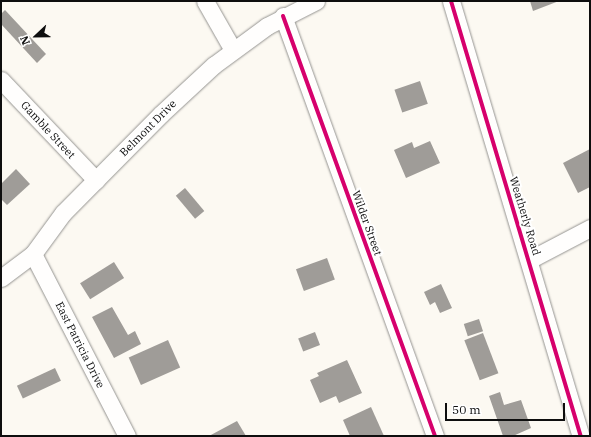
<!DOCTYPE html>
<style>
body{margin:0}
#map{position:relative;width:591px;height:437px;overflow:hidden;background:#fcf9f2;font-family:"IBM Plex Serif",serif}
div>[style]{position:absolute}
.building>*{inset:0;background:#9f9c98;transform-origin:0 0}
.roads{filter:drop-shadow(0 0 1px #959491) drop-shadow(0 0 1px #959491)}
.minor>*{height:17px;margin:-8.5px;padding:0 8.5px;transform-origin:8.5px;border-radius:8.5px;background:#fffefd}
.cycleway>*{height:4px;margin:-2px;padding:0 2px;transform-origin:2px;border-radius:2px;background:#d6006c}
span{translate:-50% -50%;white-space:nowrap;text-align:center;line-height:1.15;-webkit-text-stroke:4px #fff;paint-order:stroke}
.street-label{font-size:11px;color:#0e0e0e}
.frame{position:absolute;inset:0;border:2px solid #0e0e0e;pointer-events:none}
.north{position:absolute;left:16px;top:16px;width:40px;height:40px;-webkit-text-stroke:3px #fff;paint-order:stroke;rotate:248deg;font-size:11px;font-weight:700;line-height:16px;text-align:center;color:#0e0e0e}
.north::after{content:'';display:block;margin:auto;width:14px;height:18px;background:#0e0e0e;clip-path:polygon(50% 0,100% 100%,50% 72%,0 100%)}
.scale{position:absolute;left:445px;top:403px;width:120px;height:18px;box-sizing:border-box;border:2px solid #0e0e0e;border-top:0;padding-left:5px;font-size:12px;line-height:14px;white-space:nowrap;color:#0e0e0e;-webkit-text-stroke:3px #fff;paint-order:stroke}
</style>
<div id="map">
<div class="building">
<i style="clip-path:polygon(530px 1px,559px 1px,533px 11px)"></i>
<i style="clip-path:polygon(5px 10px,46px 54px,37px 63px,1px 24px,1px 14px)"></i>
<i style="left:420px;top:81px;width:24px;height:27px;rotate:71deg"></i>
<i style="clip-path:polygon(430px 141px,440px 163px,406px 178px,394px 150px,412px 142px,414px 148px)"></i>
<i style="clip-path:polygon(590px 149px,590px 187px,578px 193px,563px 163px)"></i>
<i style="clip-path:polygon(16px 169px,30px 184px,7px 205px,1px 199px,1px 184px)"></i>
<i style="left:185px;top:188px;width:30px;height:12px;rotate:50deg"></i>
<i style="left:327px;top:258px;width:23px;height:33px;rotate:70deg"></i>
<i style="left:114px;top:262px;width:19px;height:40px;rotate:58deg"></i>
<i style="clip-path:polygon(441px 284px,452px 308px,440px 313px,435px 302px,430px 305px,424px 292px)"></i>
<i style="clip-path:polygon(112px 307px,128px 335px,135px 331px,141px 344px,114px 358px,92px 317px)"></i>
<i style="left:479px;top:319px;width:13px;height:16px;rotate:72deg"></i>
<i style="left:315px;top:332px;width:14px;height:18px;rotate:69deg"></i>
<i style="left:483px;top:333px;width:43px;height:20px;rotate:69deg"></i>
<i style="left:168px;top:340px;width:30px;height:43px;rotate:66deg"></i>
<i style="clip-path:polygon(347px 360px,362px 393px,339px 403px,336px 396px,320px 403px,310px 380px,319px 376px,317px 373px)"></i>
<i style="left:55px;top:368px;width:14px;height:42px;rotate:65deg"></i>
<i style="clip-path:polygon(500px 392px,504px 405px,521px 400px,531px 428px,513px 436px,503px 436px,489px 396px)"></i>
<i style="clip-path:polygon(371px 407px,384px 436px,350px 436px,343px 420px)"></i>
<i style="clip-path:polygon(237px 421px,246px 436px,209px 436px)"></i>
</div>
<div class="roads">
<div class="minor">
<i style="left:205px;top:1px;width:56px;rotate:60.3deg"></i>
<i style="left:451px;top:1px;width:454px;rotate:73.4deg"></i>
<i style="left:283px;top:16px;width:447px;rotate:70.1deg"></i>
<i style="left:1px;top:80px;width:138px;rotate:46.5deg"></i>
<i style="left:33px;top:254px;width:205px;rotate:62.7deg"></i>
<i style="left:529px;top:260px;width:69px;rotate:-27.7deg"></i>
<i style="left:1px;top:278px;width:40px;rotate:-37deg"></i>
<i style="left:33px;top:254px;width:51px;rotate:-53.8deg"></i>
<i style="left:63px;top:213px;width:139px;rotate:-45.3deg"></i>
<i style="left:161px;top:114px;width:72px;rotate:-42.8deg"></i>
<i style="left:214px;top:65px;width:66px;rotate:-36.3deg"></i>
<i style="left:267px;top:26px;width:55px;rotate:-27deg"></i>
</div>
</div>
<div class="cycleway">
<i style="left:451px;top:1px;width:454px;rotate:73.4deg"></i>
<i style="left:283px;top:16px;width:447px;rotate:70.1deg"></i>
</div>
<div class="street-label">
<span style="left:148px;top:128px;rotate:-45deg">Belmont Drive</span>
<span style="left:48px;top:130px;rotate:47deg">Gamble Street</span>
<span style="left:525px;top:216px;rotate:73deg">Weatherly Road</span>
<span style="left:367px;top:223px;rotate:70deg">Wilder Street</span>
<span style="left:80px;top:345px;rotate:63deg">East Patricia Drive</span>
</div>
<div class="frame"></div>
<div class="north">N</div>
<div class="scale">50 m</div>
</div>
